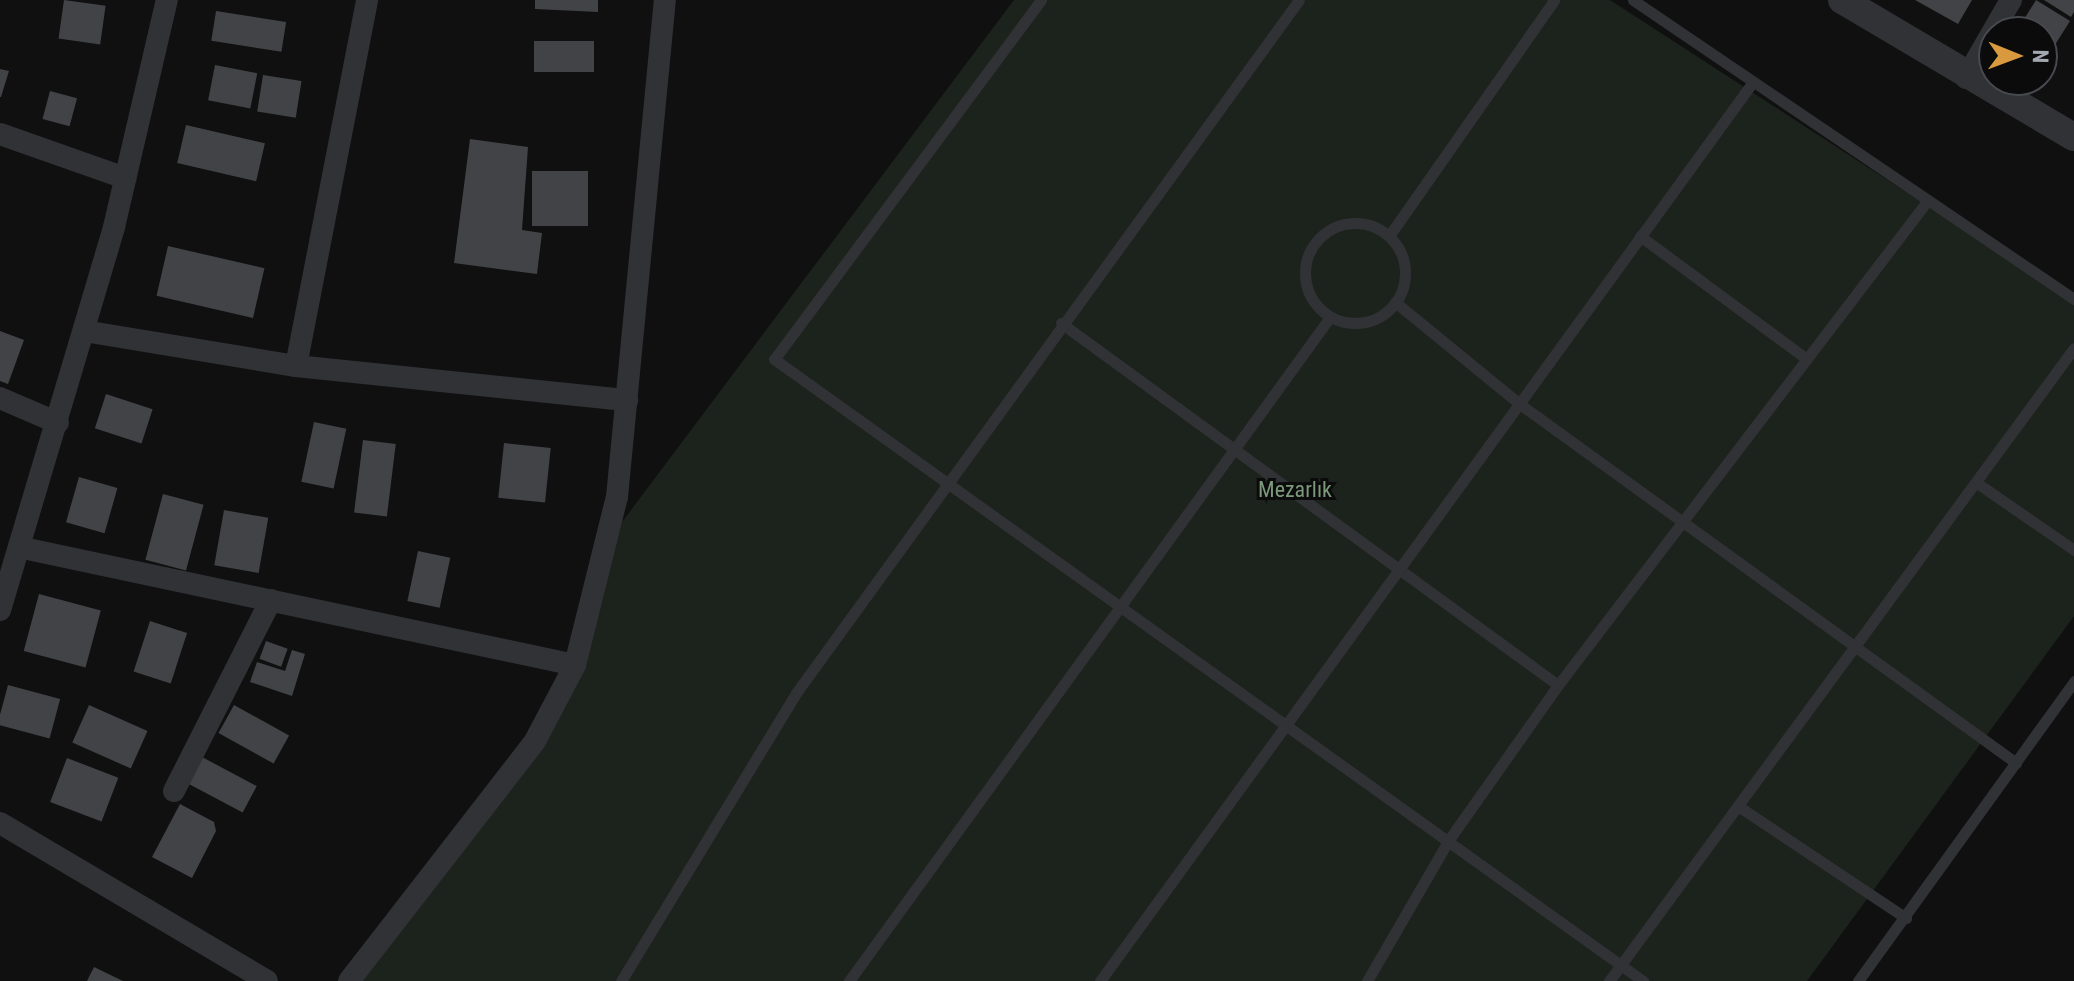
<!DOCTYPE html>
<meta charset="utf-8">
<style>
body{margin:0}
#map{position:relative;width:2074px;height:981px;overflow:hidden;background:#101011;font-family:"Roboto Condensed",sans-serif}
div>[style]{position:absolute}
.green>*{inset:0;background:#1c231d}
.building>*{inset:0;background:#414346;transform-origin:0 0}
.service>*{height:11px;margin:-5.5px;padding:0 5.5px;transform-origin:5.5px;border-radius:5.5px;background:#313235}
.service>.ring{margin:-5.5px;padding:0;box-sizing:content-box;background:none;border:11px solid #313235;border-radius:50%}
.minor>*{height:22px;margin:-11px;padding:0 11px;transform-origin:11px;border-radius:11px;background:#313235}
.tertiary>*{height:28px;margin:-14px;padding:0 14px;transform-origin:14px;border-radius:14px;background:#313235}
span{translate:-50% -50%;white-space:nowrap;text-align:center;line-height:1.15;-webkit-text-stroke:6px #0b0b0c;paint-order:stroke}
.park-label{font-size:22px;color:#7c997b}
.north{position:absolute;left:1978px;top:16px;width:80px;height:80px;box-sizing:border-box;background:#0b0b0c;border:2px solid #47494e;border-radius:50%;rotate:91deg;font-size:22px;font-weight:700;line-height:32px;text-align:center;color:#a2a7b0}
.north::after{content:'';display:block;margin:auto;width:28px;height:36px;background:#d99a3f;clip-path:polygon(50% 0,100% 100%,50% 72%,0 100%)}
</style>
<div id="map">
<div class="green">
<i style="clip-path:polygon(1014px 0,1610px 0,2074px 301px,2074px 616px,1807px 981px,352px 981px,539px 744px,619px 526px)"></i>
</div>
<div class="building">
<i style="left:64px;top:0;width:42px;height:39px;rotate:8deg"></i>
<i style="clip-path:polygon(535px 0,598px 0,598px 12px,535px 9px)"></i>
<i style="clip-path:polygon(1915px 0,1972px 0,1958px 24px)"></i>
<i style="clip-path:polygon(2036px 0,2070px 21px,2048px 56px,2042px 32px,2016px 32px)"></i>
<i style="clip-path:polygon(2044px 0,2074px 0,2074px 12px,2071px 17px)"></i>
<i style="left:216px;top:11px;width:71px;height:30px;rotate:9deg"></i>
<i style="left:594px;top:41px;width:31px;height:60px;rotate:90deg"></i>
<i style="left:215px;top:65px;width:43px;height:36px;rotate:11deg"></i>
<i style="clip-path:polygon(0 69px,9px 71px,1px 97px,0 97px)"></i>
<i style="left:263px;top:75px;width:39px;height:37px;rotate:9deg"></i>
<i style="left:50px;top:91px;width:28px;height:29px;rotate:15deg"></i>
<i style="left:186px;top:125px;width:81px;height:39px;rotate:13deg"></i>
<i style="clip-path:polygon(470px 139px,528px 147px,522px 230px,542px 233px,537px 274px,454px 263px)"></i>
<i style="left:532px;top:171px;width:56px;height:55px"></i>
<i style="left:168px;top:246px;width:99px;height:51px;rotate:13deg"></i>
<i style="clip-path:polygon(0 331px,24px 340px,8px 384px,0 381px)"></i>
<i style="left:106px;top:394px;width:49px;height:36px;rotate:18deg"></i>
<i style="left:314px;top:422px;width:33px;height:61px;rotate:12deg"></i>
<i style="left:363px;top:440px;width:33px;height:73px;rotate:7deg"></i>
<i style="left:504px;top:443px;width:47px;height:55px;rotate:6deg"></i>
<i style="left:79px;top:477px;width:40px;height:47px;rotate:16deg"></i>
<i style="left:163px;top:494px;width:42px;height:68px;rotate:15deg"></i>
<i style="left:224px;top:510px;width:45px;height:56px;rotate:10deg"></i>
<i style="left:418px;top:551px;width:33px;height:51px;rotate:12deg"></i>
<i style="left:39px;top:594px;width:64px;height:59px;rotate:15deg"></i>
<i style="left:150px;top:621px;width:39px;height:53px;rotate:18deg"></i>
<i style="left:266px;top:641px;width:23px;height:19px;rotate:20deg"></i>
<i style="clip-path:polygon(292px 650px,305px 654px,292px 696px,250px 682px,257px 662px,285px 671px)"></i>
<i style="left:8px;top:685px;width:54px;height:41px;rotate:15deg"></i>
<i style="left:89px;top:705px;width:64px;height:41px;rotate:24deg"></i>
<i style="left:234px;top:705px;width:63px;height:32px;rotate:29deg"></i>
<i style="left:202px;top:757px;width:62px;height:30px;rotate:28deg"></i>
<i style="left:67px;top:758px;width:55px;height:47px;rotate:21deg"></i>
<i style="clip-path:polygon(180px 804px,214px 822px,216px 831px,192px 878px,152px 857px)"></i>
<i style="clip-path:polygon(94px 967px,123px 981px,87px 981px)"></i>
</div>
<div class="service">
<i style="left:1041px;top:0;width:447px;rotate:126.6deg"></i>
<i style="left:774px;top:359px;width:1069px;rotate:35.59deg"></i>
<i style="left:1633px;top:0;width:533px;rotate:34.14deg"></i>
<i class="ring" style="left:1305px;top:223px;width:89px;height:89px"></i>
<i style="left:1389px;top:236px;width:288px;rotate:-55deg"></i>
<i style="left:1640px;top:236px;width:207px;rotate:36.4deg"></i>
<i style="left:1395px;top:302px;width:158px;rotate:39.3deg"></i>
<i style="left:1517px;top:402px;width:616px;rotate:35.88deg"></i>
<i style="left:1061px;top:323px;width:615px;rotate:36.07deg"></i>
<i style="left:1977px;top:483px;width:118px;rotate:34.6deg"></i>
<i style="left:1738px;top:806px;width:202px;rotate:33.7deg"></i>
<i style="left:621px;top:981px;width:337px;rotate:-58.7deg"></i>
<i style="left:796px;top:693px;width:856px;rotate:-54.03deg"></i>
<i style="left:849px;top:981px;width:820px;rotate:-54.08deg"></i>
<i style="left:1100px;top:981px;width:1111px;rotate:-54.01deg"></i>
<i style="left:1367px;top:981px;width:162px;rotate:-59.9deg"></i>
<i style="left:1448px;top:841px;width:191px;rotate:-54.8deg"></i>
<i style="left:1558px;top:685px;width:610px;rotate:-52.66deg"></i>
<i style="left:1609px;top:981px;width:785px;rotate:-53.7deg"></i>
<i style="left:1858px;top:981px;width:370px;rotate:-54.2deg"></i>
</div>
<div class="minor">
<i style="left:1966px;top:78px;width:90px;rotate:-60deg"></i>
<i style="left:0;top:134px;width:133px;rotate:19.4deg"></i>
<i style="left:84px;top:331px;width:215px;rotate:9.4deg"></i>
<i style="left:296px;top:366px;width:333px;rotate:5.9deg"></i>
<i style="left:296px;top:366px;width:373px;rotate:-79deg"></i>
<i style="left:0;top:398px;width:63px;rotate:23.3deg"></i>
<i style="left:23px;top:548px;width:564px;rotate:11.97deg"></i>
<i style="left:0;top:610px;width:400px;rotate:-73.4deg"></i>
<i style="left:114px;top:227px;width:233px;rotate:-76.9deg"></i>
<i style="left:174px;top:791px;width:214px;rotate:-63.1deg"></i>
<i style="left:0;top:823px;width:310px;rotate:30.6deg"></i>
<i style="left:349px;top:981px;width:304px;rotate:-52.2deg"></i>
<i style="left:535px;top:741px;width:86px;rotate:-62.2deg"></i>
<i style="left:575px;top:665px;width:173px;rotate:-76deg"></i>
<i style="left:617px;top:497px;width:499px;rotate:-84.5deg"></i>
</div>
<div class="tertiary">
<i style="left:1842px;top:0;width:269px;rotate:30.6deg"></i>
</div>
<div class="park-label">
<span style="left:1295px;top:490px">Mezarlık</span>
</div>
<div class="north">N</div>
</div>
